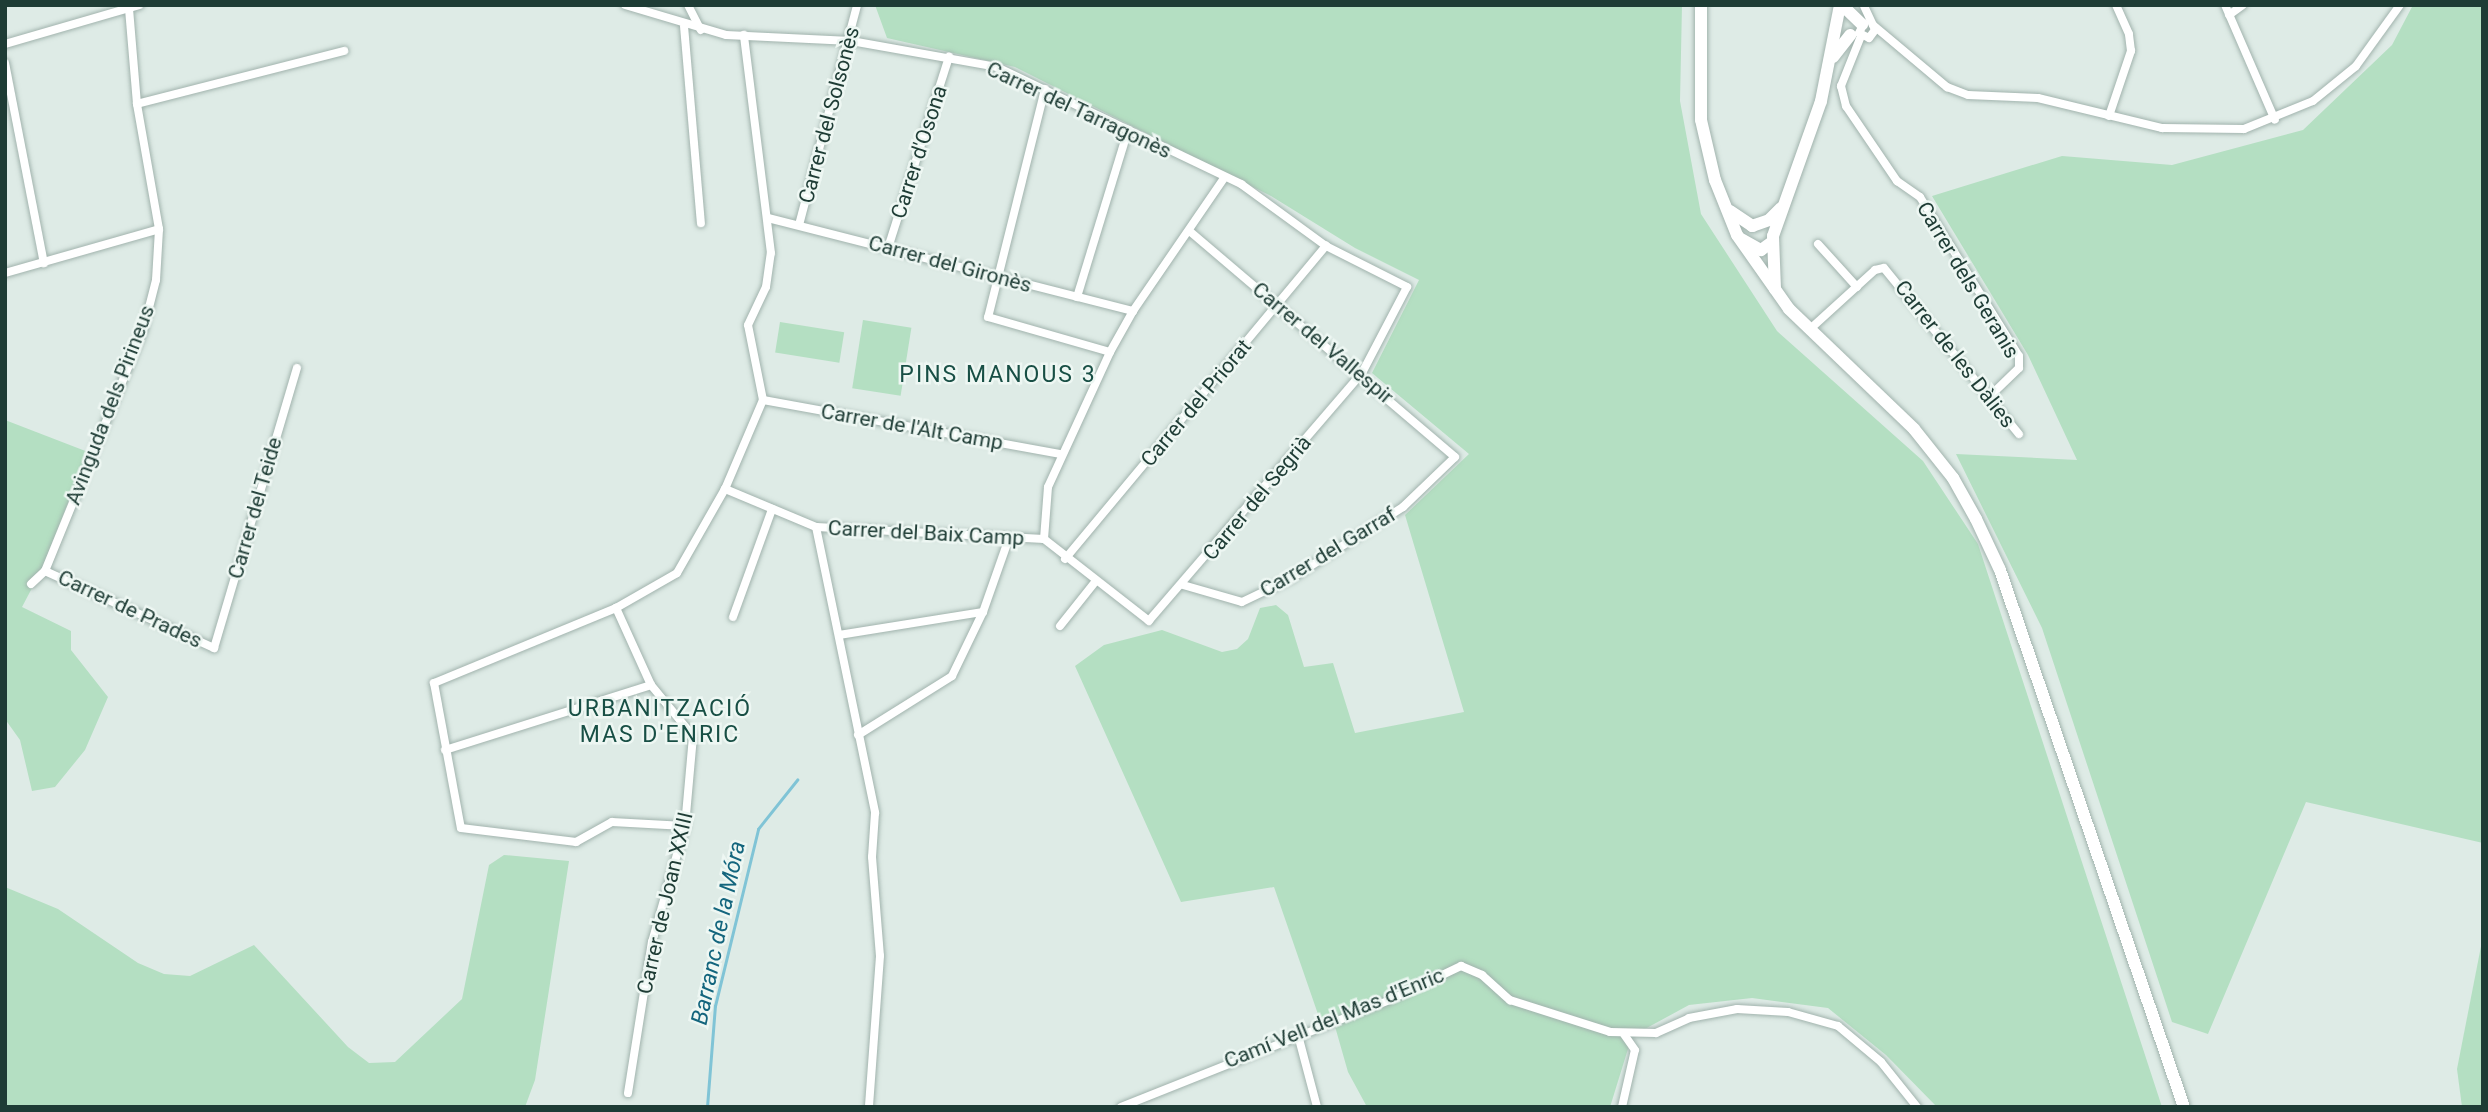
<!DOCTYPE html>
<meta charset="utf-8">
<style>
body{margin:0}
#map{position:relative;width:2488px;height:1112px;overflow:hidden;background:#deebe6;font-family:Roboto,sans-serif}
div>[style]{position:absolute}
.green>*{inset:0;background:#b4dfc2;transform-origin:0 0}
.stream>*{height:2.5px;margin:-1.25px;padding:0 1.25px;transform-origin:1.25px;border-radius:1.25px;background:#80c4d6}
.roads{filter:drop-shadow(0 0 2px #a1b3ad) drop-shadow(0 0 2px #a1b3ad)}
.street>*{height:8px;margin:-4px;padding:0 4px;transform-origin:4px;border-radius:4px;background:#fff}
.secondary>*{height:12px;margin:-6px;padding:0 6px;transform-origin:6px;border-radius:6px;background:#fff}
span{translate:-50% -50%;white-space:nowrap;text-align:center;line-height:1.15;-webkit-text-stroke:5px #eef7f3;paint-order:stroke}
.street-label{font-size:21px;color:#1e3c35}
.neighbourhood-label{font-size:23px;color:#184f45;letter-spacing:2px}
.water-label{font-size:23px;color:#13657d;font-style:italic}
.frame{position:absolute;inset:0;border:7px solid #1e3c35;pointer-events:none}
</style>
<div id="map">
<div class="green">
<i style="clip-path:polygon(875px 5px,1682px 5px,1680px 101px,1701px 214px,1777px 331px,1923px 461px,1978px 544px,2162px 1107px,1937px 1107px,1886px 1055px,1828px 1008px,1752px 998px,1689px 1005px,1632px 1036px,1610px 1107px,1367px 1107px,1348px 1072px,1332px 1016px,1320px 1020px,1274px 887px,1181px 902px,1075px 666px,1104px 645px,1162px 630px,1222px 652px,1237px 649px,1248px 639px,1260px 608px,1276px 605px,1288px 615px,1304px 667px,1333px 663px,1355px 733px,1464px 712px,1405px 515px,1469px 454px,1372px 373px,1419px 280px,1355px 248px,1271px 196px,1015px 67px,887px 38px)"></i>
<i style="clip-path:polygon(2413px 5px,2483px 5px,2483px 843px,2306px 802px,2208px 1034px,2172px 1022px,2042px 628px,1956px 454px,2077px 460px,2028px 355px,1932px 196px,2062px 156px,2172px 165px,2303px 130px,2392px 45px)"></i>
<i style="left:863px;top:320px;width:49px;height:69px;rotate:9deg"></i>
<i style="left:780px;top:322px;width:65px;height:31px;rotate:9deg"></i>
<i style="clip-path:polygon(5px 420px,88px 452px,41px 571px,22px 607px,71px 631px,71px 650px,108px 697px,85px 750px,55px 787px,32px 791px,20px 740px,5px 719px)"></i>
<i style="clip-path:polygon(504px 855px,569px 861px,535px 1080px,525px 1107px,5px 1107px,5px 887px,58px 909px,138px 963px,164px 974px,190px 976px,254px 945px,348px 1047px,369px 1063px,395px 1062px,462px 999px,489px 865px)"></i>
<i style="clip-path:polygon(2483px 936px,2483px 1107px,2462px 1107px,2457px 1069px)"></i>
</div>
<div class="stream">
<i style="left:707px;top:1107px;width:101px;rotate:-85.5deg"></i>
<i style="left:715px;top:1006px;width:182px;rotate:-76.3deg"></i>
<i style="left:758px;top:829px;width:63px;rotate:-51.5deg"></i>
</div>
<div class="roads">
<div class="street">
<i style="left:625px;top:5px;width:105px;rotate:16.5deg"></i>
<i style="left:726px;top:35px;width:125px;rotate:2.7deg"></i>
<i style="left:851px;top:41px;width:148px;rotate:10.1deg"></i>
<i style="left:997px;top:67px;width:271px;rotate:25.6deg"></i>
<i style="left:1241px;top:184px;width:105px;rotate:36.1deg"></i>
<i style="left:1326px;top:246px;width:91px;rotate:26.8deg"></i>
<i style="left:1407px;top:287px;width:97px;rotate:117.6deg"></i>
<i style="left:1362px;top:373px;width:327px;rotate:130.7deg"></i>
<i style="left:1149px;top:621px;width:133px;rotate:-142deg"></i>
<i style="left:1044px;top:539px;width:228px;rotate:-177deg"></i>
<i style="left:816px;top:527px;width:99px;rotate:-157.3deg"></i>
<i style="left:688px;top:5px;width:28px;rotate:63deg"></i>
<i style="left:2225px;top:5px;width:125px;rotate:66.5deg"></i>
<i style="left:1864px;top:6px;width:26px;rotate:65deg"></i>
<i style="left:1875px;top:30px;width:10px;rotate:127deg"></i>
<i style="left:1869px;top:38px;width:11px;rotate:-153deg"></i>
<i style="left:1859px;top:33px;width:11px;rotate:-63deg"></i>
<i style="left:2229px;top:15px;width:17px;rotate:-36deg"></i>
<i style="left:1873px;top:25px;width:97px;rotate:40deg"></i>
<i style="left:1947px;top:87px;width:22px;rotate:21deg"></i>
<i style="left:1968px;top:95px;width:70px;rotate:2.5deg"></i>
<i style="left:2038px;top:98px;width:128px;rotate:13.6deg"></i>
<i style="left:2162px;top:128px;width:82px;rotate:0.7deg"></i>
<i style="left:2244px;top:129px;width:74px;rotate:-22.1deg"></i>
<i style="left:2313px;top:101px;width:55px;rotate:-39.1deg"></i>
<i style="left:2356px;top:66px;width:75px;rotate:-54.2deg"></i>
<i style="left:684px;top:26px;width:198px;rotate:85.1deg"></i>
<i style="left:1861px;top:36px;width:54px;rotate:111.8deg"></i>
<i style="left:1841px;top:86px;width:21px;rotate:76deg"></i>
<i style="left:1846px;top:106px;width:91px;rotate:55.8deg"></i>
<i style="left:1897px;top:181px;width:28px;rotate:35deg"></i>
<i style="left:1920px;top:197px;width:187px;rotate:58.1deg"></i>
<i style="left:2019px;top:356px;width:12px;rotate:90deg"></i>
<i style="left:2019px;top:368px;width:39px;rotate:136deg"></i>
<i style="left:5px;top:44px;width:140px;rotate:-16.2deg"></i>
<i style="left:5px;top:63px;width:204px;rotate:79deg"></i>
<i style="left:1045px;top:89px;width:235px;rotate:104deg"></i>
<i style="left:988px;top:317px;width:127px;rotate:16deg"></i>
<i style="left:137px;top:104px;width:214px;rotate:-14.4deg"></i>
<i style="left:2109px;top:116px;width:69px;rotate:-71.3deg"></i>
<i style="left:2131px;top:51px;width:17px;rotate:-97deg"></i>
<i style="left:2129px;top:34px;width:32px;rotate:-114deg"></i>
<i style="left:768px;top:218px;width:377px;rotate:14.3deg"></i>
<i style="left:799px;top:225px;width:228px;rotate:-75.2deg"></i>
<i style="left:1818px;top:244px;width:58px;rotate:47.8deg"></i>
<i style="left:888px;top:248px;width:201px;rotate:-72.3deg"></i>
<i style="left:5px;top:273px;width:160px;rotate:-15.9deg"></i>
<i style="left:1077px;top:297px;width:175px;rotate:-73deg"></i>
<i style="left:1809px;top:330px;width:89px;rotate:-42.3deg"></i>
<i style="left:1875px;top:270px;width:9px;rotate:-13deg"></i>
<i style="left:1884px;top:268px;width:214px;rotate:50.9deg"></i>
<i style="left:763px;top:400px;width:303px;rotate:10.3deg"></i>
<i style="left:816px;top:527px;width:292px;rotate:78.3deg"></i>
<i style="left:875px;top:813px;width:44px;rotate:93.9deg"></i>
<i style="left:872px;top:857px;width:99px;rotate:85.4deg"></i>
<i style="left:880px;top:956px;width:151px;rotate:94.2deg"></i>
<i style="left:1044px;top:539px;width:52px;rotate:-85.6deg"></i>
<i style="left:1048px;top:487px;width:149px;rotate:-65.3deg"></i>
<i style="left:1110px;top:352px;width:47px;rotate:-60.7deg"></i>
<i style="left:1133px;top:311px;width:161px;rotate:-55.6deg"></i>
<i style="left:1065px;top:559px;width:408px;rotate:-50.2deg"></i>
<i style="left:45px;top:571px;width:186px;rotate:24.5deg"></i>
<i style="left:214px;top:648px;width:292px;rotate:-73.5deg"></i>
<i style="left:31px;top:584px;width:19px;rotate:-43deg"></i>
<i style="left:45px;top:571px;width:259px;rotate:-67.8deg"></i>
<i style="left:143px;top:331px;width:53px;rotate:-75.7deg"></i>
<i style="left:156px;top:280px;width:51px;rotate:-86.6deg"></i>
<i style="left:159px;top:229px;width:127px;rotate:-100deg"></i>
<i style="left:137px;top:104px;width:96px;rotate:-94.8deg"></i>
<i style="left:1183px;top:585px;width:61px;rotate:16.1deg"></i>
<i style="left:1242px;top:602px;width:55px;rotate:-25.6deg"></i>
<i style="left:1292px;top:578px;width:132px;rotate:-32.6deg"></i>
<i style="left:1403px;top:507px;width:72px;rotate:-43.9deg"></i>
<i style="left:1455px;top:457px;width:349px;rotate:-139.6deg"></i>
<i style="left:616px;top:608px;width:197px;rotate:157.6deg"></i>
<i style="left:434px;top:683px;width:147px;rotate:79.5deg"></i>
<i style="left:461px;top:828px;width:116px;rotate:6.9deg"></i>
<i style="left:576px;top:842px;width:41px;rotate:-29.1deg"></i>
<i style="left:612px;top:822px;width:73px;rotate:3.1deg"></i>
<i style="left:733px;top:617px;width:115px;rotate:-70.1deg"></i>
<i style="left:1060px;top:626px;width:56px;rotate:-51.5deg"></i>
<i style="left:839px;top:635px;width:146px;rotate:-9.1deg"></i>
<i style="left:858px;top:735px;width:111px;rotate:-32.1deg"></i>
<i style="left:952px;top:676px;width:71px;rotate:-64.2deg"></i>
<i style="left:983px;top:612px;width:78px;rotate:-70.6deg"></i>
<i style="left:445px;top:750px;width:216px;rotate:-17.5deg"></i>
<i style="left:1298px;top:1035px;width:74px;rotate:75.2deg"></i>
<i style="left:628px;top:1093px;width:153px;rotate:-81deg"></i>
<i style="left:652px;top:942px;width:121px;rotate:-74.1deg"></i>
<i style="left:685px;top:826px;width:90px;rotate:-84.9deg"></i>
<i style="left:693px;top:736px;width:66px;rotate:-129.5deg"></i>
<i style="left:651px;top:685px;width:85px;rotate:-114.4deg"></i>
<i style="left:616px;top:608px;width:70px;rotate:-29.8deg"></i>
<i style="left:677px;top:573px;width:97px;rotate:-60.3deg"></i>
<i style="left:725px;top:489px;width:97px;rotate:-66.9deg"></i>
<i style="left:763px;top:400px;width:76px;rotate:-101.3deg"></i>
<i style="left:748px;top:325px;width:42px;rotate:-64.7deg"></i>
<i style="left:766px;top:287px;width:34px;rotate:-82deg"></i>
<i style="left:771px;top:253px;width:220px;rotate:-97.1deg"></i>
<i style="left:1121px;top:1107px;width:289px;rotate:-21.7deg"></i>
<i style="left:1390px;top:1000px;width:79px;rotate:-25.6deg"></i>
<i style="left:1461px;top:966px;width:23px;rotate:23deg"></i>
<i style="left:1482px;top:975px;width:38px;rotate:42deg"></i>
<i style="left:1510px;top:1000px;width:105px;rotate:17.7deg"></i>
<i style="left:1610px;top:1032px;width:46px;rotate:1.2deg"></i>
<i style="left:1656px;top:1033px;width:36px;rotate:-24deg"></i>
<i style="left:1689px;top:1018px;width:49px;rotate:-10.6deg"></i>
<i style="left:1737px;top:1009px;width:51px;rotate:3.4deg"></i>
<i style="left:1788px;top:1012px;width:52px;rotate:15.6deg"></i>
<i style="left:1838px;top:1026px;width:56px;rotate:39.9deg"></i>
<i style="left:1881px;top:1062px;width:58px;rotate:51.3deg"></i>
<i style="left:1622px;top:1107px;width:58px;rotate:-77.2deg"></i>
<i style="left:1635px;top:1050px;width:19px;rotate:-125deg"></i>
</div>
<div class="secondary">
<i style="left:1701px;top:5px;width:115px;rotate:90deg"></i>
<i style="left:1701px;top:120px;width:62px;rotate:76.9deg"></i>
<i style="left:1715px;top:180px;width:59px;rotate:68.2deg"></i>
<i style="left:1737px;top:235px;width:90px;rotate:54.9deg"></i>
<i style="left:1789px;top:309px;width:173px;rotate:43.8deg"></i>
<i style="left:1914px;top:429px;width:63px;rotate:51.5deg"></i>
<i style="left:1953px;top:478px;width:47px;rotate:60.7deg"></i>
<i style="left:1976px;top:519px;width:56px;rotate:64.8deg"></i>
<i style="left:2000px;top:570px;width:568px;rotate:71.09deg"></i>
<i style="left:1842px;top:5px;width:28px;rotate:44deg"></i>
<i style="left:1833px;top:57px;width:28px;rotate:-52deg"></i>
<i style="left:1730px;top:211px;width:27px;rotate:34deg"></i>
<i style="left:1752px;top:226px;width:18px;rotate:-19deg"></i>
<i style="left:1769px;top:220px;width:17px;rotate:-45deg"></i>
<i style="left:1741px;top:239px;width:23px;rotate:29deg"></i>
<i style="left:1761px;top:250px;width:14px;rotate:-36deg"></i>
<i style="left:1775px;top:289px;width:53px;rotate:-92.2deg"></i>
<i style="left:1773px;top:236px;width:143px;rotate:-70.4deg"></i>
<i style="left:1821px;top:101px;width:98px;rotate:-78.8deg"></i>
</div>
</div>
<div class="street-label">
<span style="left:1079px;top:110px;rotate:25deg">Carrer del Tarragonès</span>
<span style="left:829px;top:115px;rotate:-75deg">Carrer del Solsonès</span>
<span style="left:919px;top:152px;rotate:-72deg">Carrer d'Osona</span>
<span style="left:950px;top:264px;rotate:15deg">Carrer del Gironès</span>
<span style="left:1968px;top:280px;rotate:59deg">Carrer dels Geranis</span>
<span style="left:1323px;top:343px;rotate:40deg">Carrer del Vallespir</span>
<span style="left:1955px;top:354px;rotate:52deg">Carrer de les Dàlies</span>
<span style="left:1196px;top:403px;rotate:-50deg">Carrer del Priorat</span>
<span style="left:110px;top:405px;rotate:-69deg">Avinguda dels Pirineus</span>
<span style="left:912px;top:427px;rotate:10deg">Carrer de l'Alt Camp</span>
<span style="left:1257px;top:498px;rotate:-50deg">Carrer del Segrià</span>
<span style="left:255px;top:508px;rotate:-74deg">Carrer del Teide</span>
<span style="left:926px;top:533px;rotate:3deg">Carrer del Baix Camp</span>
<span style="left:1328px;top:552px;rotate:-31deg">Carrer del Garraf</span>
<span style="left:130px;top:609px;rotate:25deg">Carrer de Prades</span>
<span style="left:665px;top:903px;rotate:-77deg">Carrer de Joan XXIII</span>
<span style="left:1334px;top:1018px;rotate:-22deg">Camí Vell del Mas d'Enric</span>
</div>
<div class="neighbourhood-label">
<span style="left:998px;top:375px">PINS MANOUS 3</span>
<span style="left:660px;top:722px">URBANITZACIÓ<br>MAS D'ENRIC</span>
</div>
<div class="water-label">
<span style="left:719px;top:933px;rotate:-78deg">Barranc de la Móra</span>
</div>
<div class="frame"></div>
</div>
